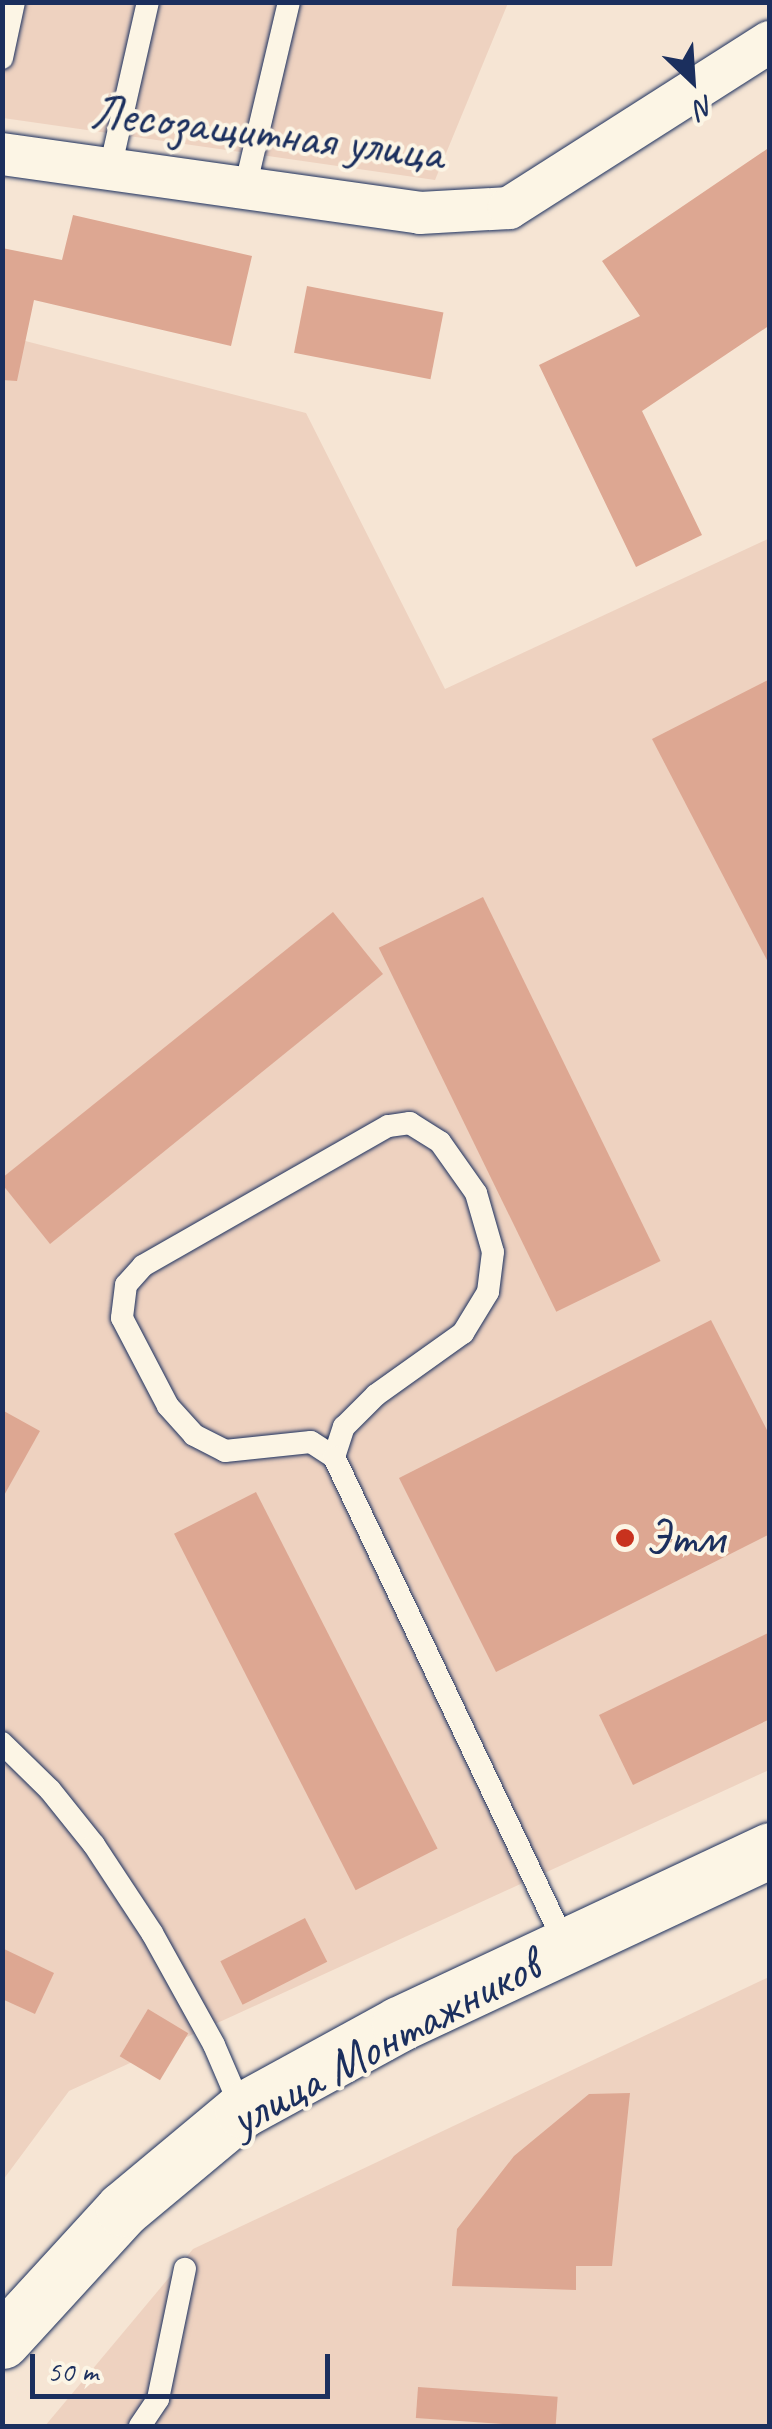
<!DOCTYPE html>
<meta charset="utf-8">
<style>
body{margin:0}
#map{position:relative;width:772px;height:2429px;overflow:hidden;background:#f6e5d4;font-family:Caveat,sans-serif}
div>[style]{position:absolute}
.built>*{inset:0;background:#eed2c0}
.building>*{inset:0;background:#dda792;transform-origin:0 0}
.roads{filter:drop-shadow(0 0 2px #1b2f5e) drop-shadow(0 0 2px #1b2f5e)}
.lane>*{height:22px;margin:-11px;padding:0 11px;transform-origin:11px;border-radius:11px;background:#fcf5e5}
.street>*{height:42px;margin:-21px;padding:0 21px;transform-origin:21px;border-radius:21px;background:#fcf5e5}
.secondary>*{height:55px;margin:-27.5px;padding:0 27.5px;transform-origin:27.5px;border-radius:27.5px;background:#fcf5e5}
.dots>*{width:28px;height:28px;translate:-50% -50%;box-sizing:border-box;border:5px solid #fcf5e5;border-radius:50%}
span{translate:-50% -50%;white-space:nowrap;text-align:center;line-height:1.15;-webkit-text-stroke:8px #fcf5e5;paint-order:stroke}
.street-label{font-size:50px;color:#1b2f5e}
.poi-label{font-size:50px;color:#1b2f5e}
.left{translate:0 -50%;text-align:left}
.frame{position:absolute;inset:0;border:5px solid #1b2f5e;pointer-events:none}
.north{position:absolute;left:642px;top:30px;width:100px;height:100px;-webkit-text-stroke:8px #fcf5e5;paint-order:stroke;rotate:155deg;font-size:28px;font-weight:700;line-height:40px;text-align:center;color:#1b2f5e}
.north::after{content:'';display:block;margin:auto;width:35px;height:45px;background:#1b2f5e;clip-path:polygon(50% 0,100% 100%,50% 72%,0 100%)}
.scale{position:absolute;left:30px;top:2354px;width:300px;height:45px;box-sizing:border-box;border:5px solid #1b2f5e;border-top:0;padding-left:12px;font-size:30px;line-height:35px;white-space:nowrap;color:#1b2f5e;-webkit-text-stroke:8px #fcf5e5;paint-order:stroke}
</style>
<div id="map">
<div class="built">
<i style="clip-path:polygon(3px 3px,508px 3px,435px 180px,3px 118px)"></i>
<i style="clip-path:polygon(2px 335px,306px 413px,445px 689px,770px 538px,769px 1770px,69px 2091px,3px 2180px)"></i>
<i style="clip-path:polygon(769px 1977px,769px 2426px,45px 2426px,193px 2249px)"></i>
</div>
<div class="building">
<i style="clip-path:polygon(770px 147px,770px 325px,642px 411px,702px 535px,636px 567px,539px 365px,640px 316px,602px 261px)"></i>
<i style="clip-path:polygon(73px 215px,252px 256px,231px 346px,34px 300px,17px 381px,2px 380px,2px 248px,62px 260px)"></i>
<i style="left:307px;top:286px;width:139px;height:68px;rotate:11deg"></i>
<i style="clip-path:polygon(770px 679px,770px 966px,652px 739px)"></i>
<i style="left:483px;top:897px;width:405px;height:116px;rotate:64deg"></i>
<i style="clip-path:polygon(333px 912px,383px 974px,50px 1244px,2px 1184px,2px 1178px)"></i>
<i style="clip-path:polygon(711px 1320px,770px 1436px,770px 1534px,496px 1672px,399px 1478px)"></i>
<i style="clip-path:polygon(2px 1410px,40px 1431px,2px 1499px)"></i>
<i style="left:256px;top:1492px;width:400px;height:92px;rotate:63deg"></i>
<i style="clip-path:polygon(770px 1632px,770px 1719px,633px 1785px,599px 1715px)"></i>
<i style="left:305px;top:1918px;width:49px;height:95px;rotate:63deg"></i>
<i style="clip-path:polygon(2px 1948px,54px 1973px,35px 2014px,2px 1999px)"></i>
<i style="left:148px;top:2009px;width:47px;height:55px;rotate:31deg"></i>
<i style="clip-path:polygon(630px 2093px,612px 2266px,576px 2266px,576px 2290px,452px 2286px,457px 2229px,514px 2156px,589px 2094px)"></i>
<i style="left:418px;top:2387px;width:140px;height:31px;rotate:4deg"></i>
</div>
<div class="roads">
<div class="lane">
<i style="left:2px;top:58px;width:57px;rotate:-77.9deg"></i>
<i style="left:110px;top:169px;width:171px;rotate:-77.2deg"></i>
<i style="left:245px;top:188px;width:191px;rotate:-76.7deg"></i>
<i style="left:334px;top:1457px;width:32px;rotate:-72deg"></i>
<i style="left:344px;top:1427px;width:45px;rotate:-45deg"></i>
<i style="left:376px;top:1395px;width:107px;rotate:-35.5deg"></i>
<i style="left:463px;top:1333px;width:48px;rotate:-58.6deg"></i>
<i style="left:488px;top:1292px;width:40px;rotate:-82.9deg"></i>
<i style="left:493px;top:1252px;width:61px;rotate:-106.1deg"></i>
<i style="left:476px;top:1193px;width:62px;rotate:-125.2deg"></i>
<i style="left:440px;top:1142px;width:36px;rotate:-148deg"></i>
<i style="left:410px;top:1123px;width:22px;rotate:172deg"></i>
<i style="left:388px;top:1126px;width:282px;rotate:150.3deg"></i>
<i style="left:143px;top:1266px;width:25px;rotate:132deg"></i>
<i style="left:126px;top:1285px;width:33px;rotate:97deg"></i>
<i style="left:122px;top:1318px;width:99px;rotate:62.4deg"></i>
<i style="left:168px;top:1406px;width:39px;rotate:48deg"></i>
<i style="left:194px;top:1435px;width:35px;rotate:27deg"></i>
<i style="left:225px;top:1451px;width:86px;rotate:-6deg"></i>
<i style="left:311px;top:1442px;width:27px;rotate:33deg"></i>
<i style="left:334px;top:1457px;width:541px;rotate:64.62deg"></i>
<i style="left:2px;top:1743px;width:67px;rotate:44.4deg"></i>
<i style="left:50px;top:1790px;width:70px;rotate:51.3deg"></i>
<i style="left:94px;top:1845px;width:105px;rotate:56.6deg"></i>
<i style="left:152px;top:1933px;width:128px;rotate:61deg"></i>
<i style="left:214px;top:2045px;width:71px;rotate:66.7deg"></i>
<i style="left:140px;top:2426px;width:32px;rotate:-56deg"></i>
<i style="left:158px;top:2399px;width:133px;rotate:-78.3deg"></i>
</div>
<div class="street">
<i style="left:2px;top:154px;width:422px;rotate:8deg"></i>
<i style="left:420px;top:213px;width:89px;rotate:-3.2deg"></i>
<i style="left:509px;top:208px;width:309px;rotate:-32.5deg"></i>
</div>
<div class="secondary">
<i style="left:2px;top:2341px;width:179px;rotate:-47.5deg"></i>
<i style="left:123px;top:2209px;width:155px;rotate:-39.8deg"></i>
<i style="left:242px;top:2110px;width:179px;rotate:-28.7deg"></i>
<i style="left:399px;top:2024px;width:410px;rotate:-25.1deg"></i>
</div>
</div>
<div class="dots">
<i style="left:625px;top:1538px;background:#c8321e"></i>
</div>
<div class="street-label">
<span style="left:267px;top:132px;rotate:7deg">Лесозащитная улица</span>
<span style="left:384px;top:2042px;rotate:-28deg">улица Монтажников</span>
</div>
<div class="poi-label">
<span class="left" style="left:645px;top:1538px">Этм</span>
</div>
<div class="frame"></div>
<div class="north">N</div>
<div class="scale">50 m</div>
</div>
